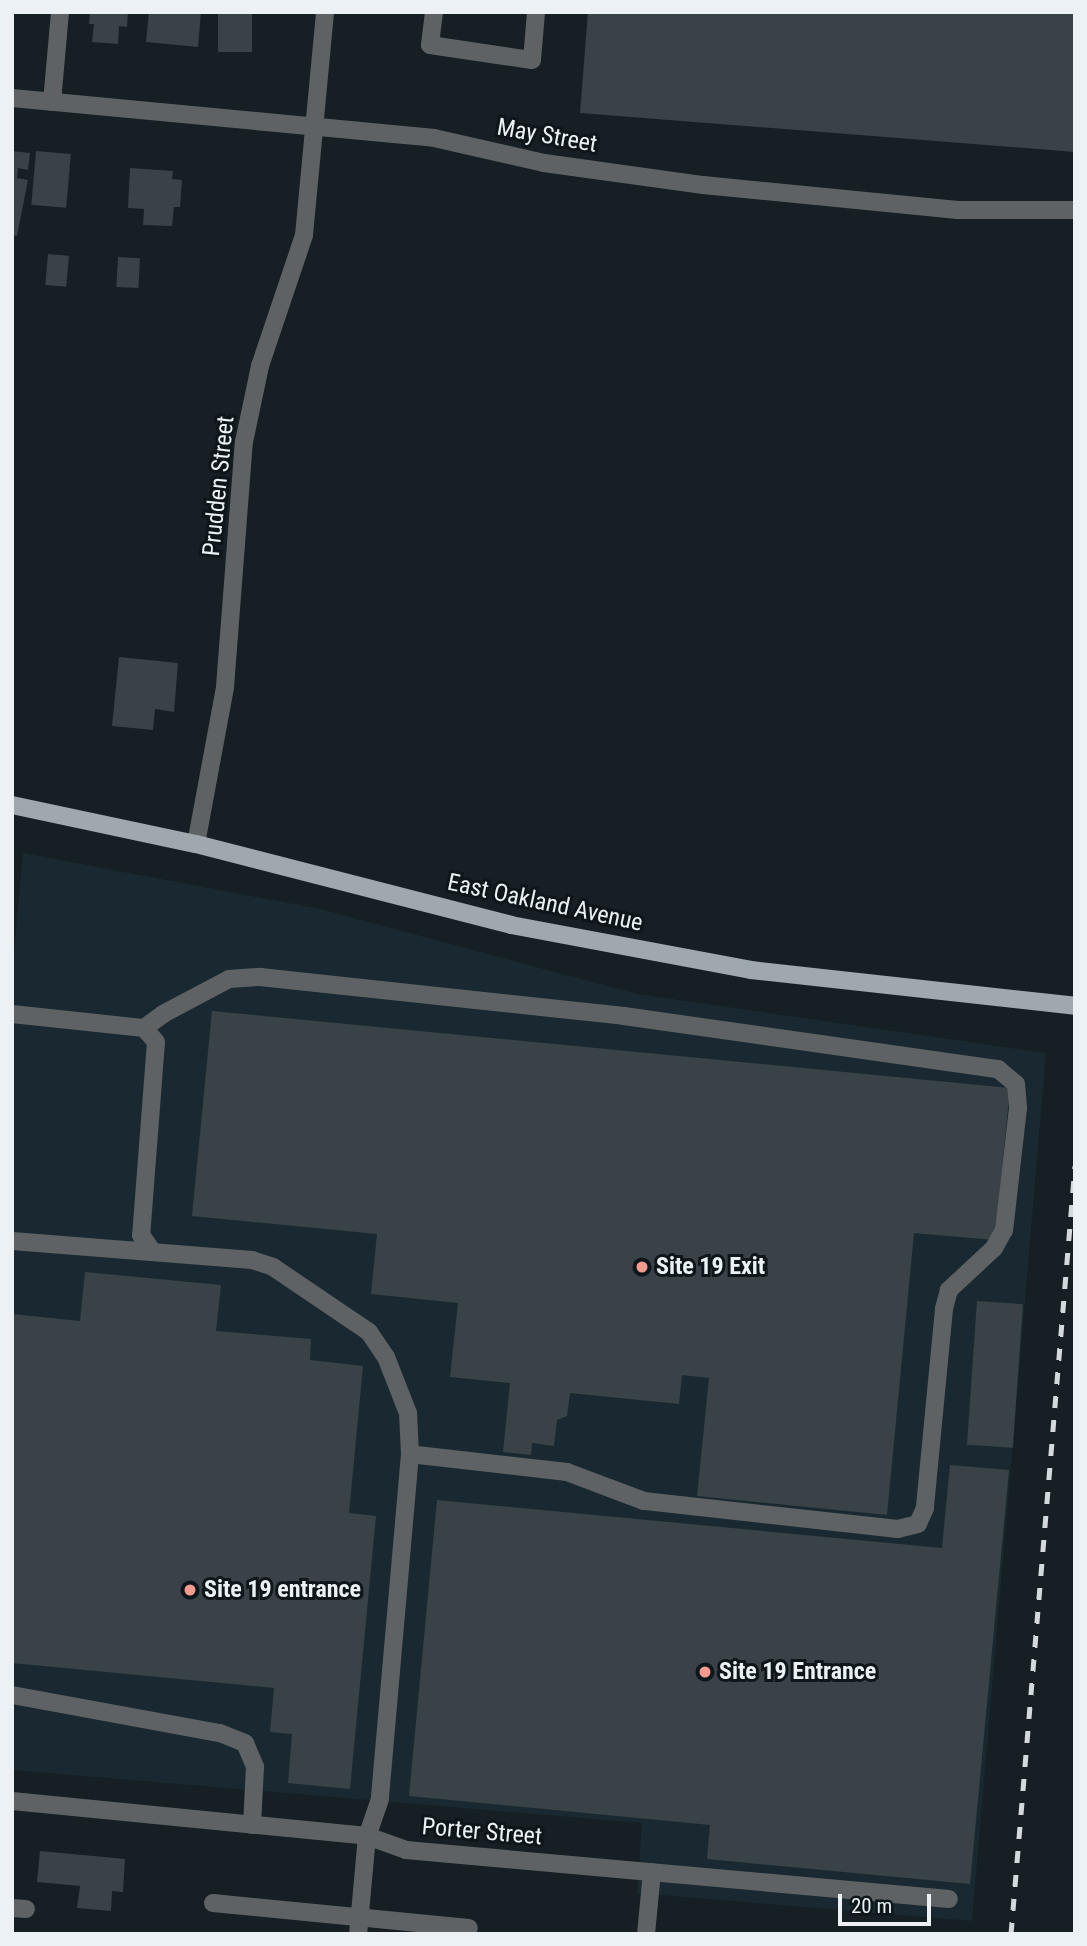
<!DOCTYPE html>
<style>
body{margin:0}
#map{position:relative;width:1087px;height:1946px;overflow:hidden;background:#161f24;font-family:"Roboto Condensed",sans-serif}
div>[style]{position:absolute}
.built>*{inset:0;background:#1a2931}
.building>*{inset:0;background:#394247;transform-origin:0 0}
.minor>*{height:18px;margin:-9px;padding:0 9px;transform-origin:9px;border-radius:9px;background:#5e6265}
.major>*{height:18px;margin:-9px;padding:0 9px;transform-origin:9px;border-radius:9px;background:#9ea8ad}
.rail>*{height:5px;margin-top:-2.5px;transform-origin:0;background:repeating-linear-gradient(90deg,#d3d9dd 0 12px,transparent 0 24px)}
.dots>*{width:19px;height:19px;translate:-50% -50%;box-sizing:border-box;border:4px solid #0d161a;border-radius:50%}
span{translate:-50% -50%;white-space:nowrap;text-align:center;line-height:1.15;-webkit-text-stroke:6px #0d161a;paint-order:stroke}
.street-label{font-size:24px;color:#ebf1f4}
.poi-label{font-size:24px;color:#ebf1f4;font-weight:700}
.left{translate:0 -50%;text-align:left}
.frame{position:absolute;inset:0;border:14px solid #ebf1f4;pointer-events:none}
.scale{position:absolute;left:838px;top:1894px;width:93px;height:32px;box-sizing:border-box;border:4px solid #ebf1f4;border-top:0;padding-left:9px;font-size:21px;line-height:24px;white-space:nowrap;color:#ebf1f4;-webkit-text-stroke:5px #0d161a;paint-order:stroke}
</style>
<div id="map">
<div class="built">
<i style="clip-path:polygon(23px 853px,320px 909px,637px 994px,1046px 1053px,972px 1921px,637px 1893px,642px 1823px,12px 1770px,12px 975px)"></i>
</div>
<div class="building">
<i style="clip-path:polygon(90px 12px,128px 12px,127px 27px,119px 26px,118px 44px,92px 42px,94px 24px,89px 24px)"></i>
<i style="clip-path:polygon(149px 12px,201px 12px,198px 47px,146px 42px)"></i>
<i style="left:218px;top:12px;width:34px;height:40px"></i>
<i style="clip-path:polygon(588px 12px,1075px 12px,1075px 152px,580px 113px)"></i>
<i style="clip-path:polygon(12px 151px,30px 153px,28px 170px,18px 168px,17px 178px,28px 180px,17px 236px,12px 235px)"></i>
<i style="left:36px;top:151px;width:35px;height:54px;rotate:5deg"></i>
<i style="clip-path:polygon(130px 168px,173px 171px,172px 179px,182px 180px,180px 207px,174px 207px,172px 226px,143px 225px,144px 209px,128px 208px)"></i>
<i style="left:48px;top:254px;width:21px;height:31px;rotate:5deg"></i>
<i style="left:118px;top:257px;width:22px;height:30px;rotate:3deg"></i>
<i style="clip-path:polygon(119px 657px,178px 663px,174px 712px,155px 709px,153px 730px,112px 726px)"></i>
<i style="clip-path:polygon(212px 1011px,1010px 1088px,995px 1240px,914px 1233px,887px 1515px,697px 1496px,709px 1378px,682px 1375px,679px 1404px,570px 1393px,567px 1416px,557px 1420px,554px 1446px,532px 1443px,531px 1455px,503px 1452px,510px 1383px,450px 1377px,458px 1303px,371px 1294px,377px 1234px,192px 1216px)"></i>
<i style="clip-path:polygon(85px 1272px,221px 1285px,216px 1331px,311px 1339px,310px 1360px,363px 1366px,349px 1513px,376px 1516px,350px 1789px,288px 1783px,292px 1734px,270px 1732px,274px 1688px,12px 1663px,12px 1314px,80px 1321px)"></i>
<i style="left:977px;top:1301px;width:46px;height:144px;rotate:4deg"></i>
<i style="clip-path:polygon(950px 1465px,1009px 1470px,970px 1884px,707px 1859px,710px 1825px,409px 1796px,437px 1500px,942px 1548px)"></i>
<i style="clip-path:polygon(40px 1851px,125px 1859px,123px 1892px,112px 1891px,111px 1911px,77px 1908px,80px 1886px,37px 1882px)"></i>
</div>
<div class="minor">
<i style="left:434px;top:12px;width:33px;rotate:97deg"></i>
<i style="left:430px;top:45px;width:103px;rotate:8.4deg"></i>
<i style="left:532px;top:60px;width:48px;rotate:-85.2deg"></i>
<i style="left:12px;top:98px;width:424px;rotate:5.4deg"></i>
<i style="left:434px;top:138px;width:113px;rotate:12.8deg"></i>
<i style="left:544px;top:163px;width:161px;rotate:7.9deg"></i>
<i style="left:703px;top:185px;width:256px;rotate:5.6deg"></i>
<i style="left:958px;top:210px;width:117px"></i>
<i style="left:52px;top:102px;width:90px;rotate:-84.9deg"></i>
<i style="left:196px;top:844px;width:160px;rotate:-79.5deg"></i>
<i style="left:225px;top:687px;width:246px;rotate:-85.6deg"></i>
<i style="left:244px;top:442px;width:78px;rotate:-78.1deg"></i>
<i style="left:260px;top:366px;width:138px;rotate:-71.4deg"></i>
<i style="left:304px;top:235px;width:224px;rotate:-84.6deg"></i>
<i style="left:12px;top:1014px;width:133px;rotate:6.1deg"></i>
<i style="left:144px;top:1028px;width:18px;rotate:49deg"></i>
<i style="left:156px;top:1042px;width:194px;rotate:94.4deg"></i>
<i style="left:141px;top:1235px;width:19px;rotate:55deg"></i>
<i style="left:144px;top:1028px;width:24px;rotate:-36deg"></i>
<i style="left:163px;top:1014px;width:75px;rotate:-27.9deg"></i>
<i style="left:229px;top:979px;width:31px;rotate:-4deg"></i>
<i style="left:260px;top:977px;width:366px;rotate:6.1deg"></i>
<i style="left:624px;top:1016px;width:378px;rotate:8.1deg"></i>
<i style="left:998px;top:1069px;width:23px;rotate:40deg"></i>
<i style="left:1016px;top:1084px;width:24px;rotate:85deg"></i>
<i style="left:1018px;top:1108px;width:123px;rotate:96.5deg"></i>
<i style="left:1004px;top:1230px;width:21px;rotate:119deg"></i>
<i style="left:994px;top:1248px;width:62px;rotate:137deg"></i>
<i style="left:949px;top:1290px;width:20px;rotate:105deg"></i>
<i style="left:944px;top:1309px;width:200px;rotate:95.5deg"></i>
<i style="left:925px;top:1508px;width:17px;rotate:114deg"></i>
<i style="left:918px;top:1524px;width:21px;rotate:166deg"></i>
<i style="left:898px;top:1529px;width:256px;rotate:-173.7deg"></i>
<i style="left:644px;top:1501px;width:82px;rotate:-159.4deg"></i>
<i style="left:567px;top:1472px;width:158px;rotate:-173.5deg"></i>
<i style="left:12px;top:1241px;width:241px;rotate:4.5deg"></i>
<i style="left:252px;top:1260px;width:22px;rotate:18deg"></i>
<i style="left:273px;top:1267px;width:116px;rotate:34.1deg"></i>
<i style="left:369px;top:1332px;width:30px;rotate:56deg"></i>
<i style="left:386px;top:1357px;width:60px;rotate:68.6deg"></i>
<i style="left:408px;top:1413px;width:41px;rotate:87.2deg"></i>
<i style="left:410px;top:1454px;width:346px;rotate:95deg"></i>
<i style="left:380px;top:1799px;width:39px;rotate:109deg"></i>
<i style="left:367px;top:1836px;width:98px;rotate:95.2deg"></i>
<i style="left:12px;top:1695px;width:211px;rotate:10.4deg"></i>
<i style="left:220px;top:1733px;width:27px;rotate:22deg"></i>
<i style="left:245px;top:1743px;width:26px;rotate:67deg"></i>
<i style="left:255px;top:1767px;width:58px;rotate:93deg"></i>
<i style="left:12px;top:1801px;width:357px;rotate:5.6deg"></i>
<i style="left:367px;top:1836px;width:41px;rotate:19.7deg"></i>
<i style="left:406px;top:1850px;width:545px;rotate:5.16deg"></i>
<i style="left:213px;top:1903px;width:257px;rotate:5.6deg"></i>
<i style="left:12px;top:1908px;width:14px;rotate:4deg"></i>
<i style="left:646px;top:1934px;width:62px;rotate:-84.5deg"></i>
</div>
<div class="major">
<i style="left:12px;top:805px;width:188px;rotate:12deg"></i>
<i style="left:196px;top:844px;width:325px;rotate:14.4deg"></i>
<i style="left:511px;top:925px;width:244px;rotate:10.6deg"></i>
<i style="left:751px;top:970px;width:326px;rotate:6.3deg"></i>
</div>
<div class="rail">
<i style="left:1011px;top:1934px;width:771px;rotate:-85.24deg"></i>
</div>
<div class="dots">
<i style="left:642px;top:1267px;background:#f59c90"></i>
<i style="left:190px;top:1590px;background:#f59c90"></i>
<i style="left:705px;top:1672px;background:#f59c90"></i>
</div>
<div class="street-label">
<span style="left:547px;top:136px;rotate:10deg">May Street</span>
<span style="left:219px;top:486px;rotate:-84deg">Prudden Street</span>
<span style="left:545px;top:903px;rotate:12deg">East Oakland Avenue</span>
<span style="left:482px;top:1832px;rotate:5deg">Porter Street</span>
</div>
<div class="poi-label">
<span class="left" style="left:656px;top:1267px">Site 19 Exit</span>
<span class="left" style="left:204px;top:1590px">Site 19 entrance</span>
<span class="left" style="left:719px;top:1672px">Site 19 Entrance</span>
</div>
<div class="frame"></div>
<div class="scale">20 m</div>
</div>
